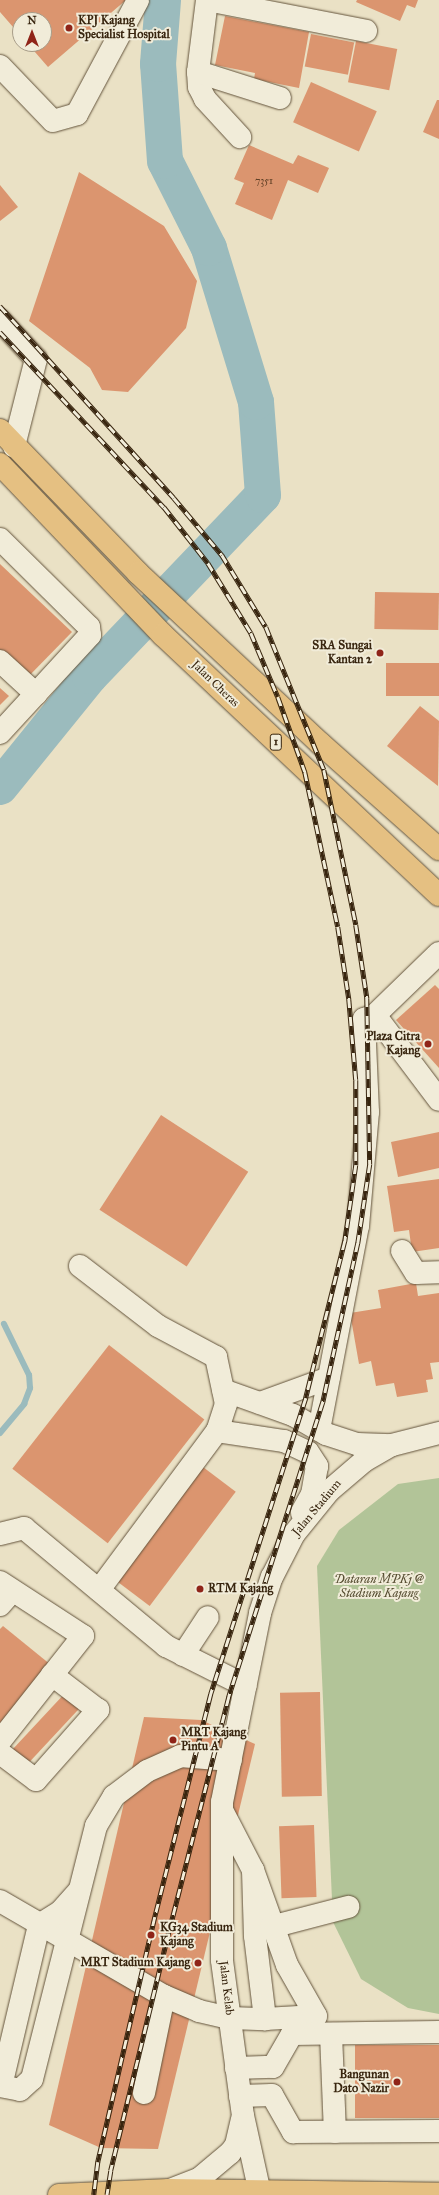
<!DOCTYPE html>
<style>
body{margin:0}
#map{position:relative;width:439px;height:2195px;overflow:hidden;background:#eae1c5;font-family:"IM FELL Great Primer",serif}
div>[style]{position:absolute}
.green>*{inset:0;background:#b2c498}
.stream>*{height:6px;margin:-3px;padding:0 3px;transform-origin:3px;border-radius:3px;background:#9bbbbd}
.river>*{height:36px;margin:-18px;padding:0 18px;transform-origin:18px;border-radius:18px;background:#9bbbbd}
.building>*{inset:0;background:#db956f;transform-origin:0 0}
.roads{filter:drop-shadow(0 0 1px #64543c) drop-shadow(0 0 1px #64543c)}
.minor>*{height:22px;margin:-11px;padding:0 11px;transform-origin:11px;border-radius:11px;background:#f1ecd9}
.major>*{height:22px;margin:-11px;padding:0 11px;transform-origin:11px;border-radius:11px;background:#e5c082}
.rail>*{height:4.5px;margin-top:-2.25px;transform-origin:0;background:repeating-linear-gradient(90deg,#f1ecd9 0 9px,#38250f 0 18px);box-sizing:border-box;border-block:1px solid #38250f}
.dots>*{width:11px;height:11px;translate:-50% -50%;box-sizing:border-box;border:2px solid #f1ecd9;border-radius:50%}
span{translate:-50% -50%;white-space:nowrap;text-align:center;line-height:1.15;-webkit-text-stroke:4px #f1ecd9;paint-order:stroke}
.number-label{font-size:10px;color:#614127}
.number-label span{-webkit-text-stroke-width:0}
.shield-label span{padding:1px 3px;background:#f1ecd9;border:1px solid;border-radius:3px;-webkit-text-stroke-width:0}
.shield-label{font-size:11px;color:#38250f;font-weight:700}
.poi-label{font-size:12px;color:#38250f;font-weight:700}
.left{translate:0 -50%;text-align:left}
.right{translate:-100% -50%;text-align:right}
.street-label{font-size:12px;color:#38250f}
.park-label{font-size:12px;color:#564d31;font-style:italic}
.north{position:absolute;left:12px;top:12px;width:40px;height:40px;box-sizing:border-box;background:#f1ecd9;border:1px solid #a79c88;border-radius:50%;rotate:0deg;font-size:11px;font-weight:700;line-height:16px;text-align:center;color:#38250f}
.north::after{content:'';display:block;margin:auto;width:14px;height:18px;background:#8f2418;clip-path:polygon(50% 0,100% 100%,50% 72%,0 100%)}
</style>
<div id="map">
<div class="green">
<i style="clip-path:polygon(439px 1478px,439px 2014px,408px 2008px,361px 1979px,333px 1922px,317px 1566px,339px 1530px,398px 1484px)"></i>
</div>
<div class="stream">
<i style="left:0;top:1433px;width:38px;rotate:-50deg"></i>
<i style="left:24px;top:1404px;width:17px;rotate:-69deg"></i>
<i style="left:30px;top:1388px;width:13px;rotate:-94deg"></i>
<i style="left:29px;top:1375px;width:57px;rotate:-116.1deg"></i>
</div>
<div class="river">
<i style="left:0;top:787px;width:143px;rotate:-51deg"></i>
<i style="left:90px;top:676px;width:250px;rotate:-46.3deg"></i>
<i style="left:263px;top:495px;width:93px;rotate:-94.3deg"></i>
<i style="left:256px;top:402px;width:161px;rotate:-107deg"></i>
<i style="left:209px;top:248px;width:97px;rotate:-116.8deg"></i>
<i style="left:165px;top:161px;width:97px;rotate:-94.1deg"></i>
<i style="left:158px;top:64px;width:64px;rotate:-85.5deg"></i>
</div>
<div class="building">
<i style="clip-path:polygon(0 0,126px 0,48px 67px,28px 44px,44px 44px,44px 20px,20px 20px,20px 35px,0 12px)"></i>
<i style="clip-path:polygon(357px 0,418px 0,415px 8px,407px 5px,400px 21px,356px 2px)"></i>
<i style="clip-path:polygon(225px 16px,309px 32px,299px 88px,254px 79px,255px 73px,215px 65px)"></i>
<i style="left:311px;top:34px;width:44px;height:33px;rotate:11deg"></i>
<i style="left:356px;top:41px;width:42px;height:42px;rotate:11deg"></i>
<i style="left:311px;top:82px;width:72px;height:44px;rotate:24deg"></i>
<i style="clip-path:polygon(437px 100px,439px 100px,439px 139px,423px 132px)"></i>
<i style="clip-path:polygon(249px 145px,293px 164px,298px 155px,329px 168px,318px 193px,288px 180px,272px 220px,235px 204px,244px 183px,234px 179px)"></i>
<i style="clip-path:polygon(79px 172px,164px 226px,197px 281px,186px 328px,128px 392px,102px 390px,90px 368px,29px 321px)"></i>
<i style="clip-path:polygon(0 185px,18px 207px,0 221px)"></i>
<i style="clip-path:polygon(0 564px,72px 632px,25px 680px,0 656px)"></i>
<i style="left:375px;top:592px;width:64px;height:37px;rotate:1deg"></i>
<i style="left:386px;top:663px;width:53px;height:33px"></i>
<i style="clip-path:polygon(0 688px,9px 696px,0 705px)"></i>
<i style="clip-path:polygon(420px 706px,439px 721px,438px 786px,387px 746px)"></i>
<i style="clip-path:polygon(435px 985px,439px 989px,439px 1068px,396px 1020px)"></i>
<i style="left:161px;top:1115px;width:104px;height:113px;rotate:33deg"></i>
<i style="clip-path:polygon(439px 1132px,439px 1168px,398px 1177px,391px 1142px)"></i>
<i style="clip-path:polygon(439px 1179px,439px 1248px,412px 1252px,409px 1230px,394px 1232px,387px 1186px)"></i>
<i style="clip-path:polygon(416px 1283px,418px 1296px,439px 1293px,439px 1362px,430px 1363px,433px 1379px,426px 1380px,428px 1392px,397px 1397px,394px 1383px,376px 1386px,371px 1361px,359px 1364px,350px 1313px,381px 1308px,378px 1290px)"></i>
<i style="left:109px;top:1345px;width:121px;height:157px;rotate:38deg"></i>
<i style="left:199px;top:1464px;width:46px;height:143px;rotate:37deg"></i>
<i style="clip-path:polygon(3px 1626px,51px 1665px,0 1725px,0 1629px)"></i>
<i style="left:67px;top:1691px;width:21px;height:82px;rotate:43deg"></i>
<i style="left:320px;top:1692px;width:104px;height:40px;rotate:89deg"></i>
<i style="clip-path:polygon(144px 1717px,201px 1720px,255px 1744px,158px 2149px,101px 2148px,49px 2125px)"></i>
<i style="left:314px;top:1825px;width:72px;height:35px;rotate:88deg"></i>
<i style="left:439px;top:2045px;width:73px;height:84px;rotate:90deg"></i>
</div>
<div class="roads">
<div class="minor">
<i style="left:207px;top:0;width:162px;rotate:11deg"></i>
<i style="left:207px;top:0;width:73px;rotate:97.1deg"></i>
<i style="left:198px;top:72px;width:15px;rotate:86deg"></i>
<i style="left:199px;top:87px;width:13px;rotate:63deg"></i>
<i style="left:205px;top:99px;width:52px;rotate:47.4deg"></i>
<i style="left:0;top:66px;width:76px;rotate:46.1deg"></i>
<i style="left:53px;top:121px;width:25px;rotate:-16deg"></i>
<i style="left:77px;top:114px;width:129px;rotate:-61.8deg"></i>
<i style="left:198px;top:72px;width:86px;rotate:17.6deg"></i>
<i style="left:0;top:320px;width:53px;rotate:47.3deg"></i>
<i style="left:36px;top:359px;width:90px;rotate:104.2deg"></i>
<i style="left:0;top:539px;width:125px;rotate:44.7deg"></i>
<i style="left:89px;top:627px;width:8px;rotate:83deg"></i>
<i style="left:90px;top:635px;width:133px;rotate:132.6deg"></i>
<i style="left:0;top:661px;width:49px;rotate:42.5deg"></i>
<i style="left:439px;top:953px;width:89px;rotate:135.9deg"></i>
<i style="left:375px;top:1015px;width:106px;rotate:53deg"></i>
<i style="left:402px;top:1251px;width:26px;rotate:58deg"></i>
<i style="left:416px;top:1273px;width:23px;rotate:-2deg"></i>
<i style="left:80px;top:1266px;width:98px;rotate:37.6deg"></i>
<i style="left:158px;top:1326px;width:66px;rotate:28.1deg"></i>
<i style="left:216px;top:1357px;width:48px;rotate:78deg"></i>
<i style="left:226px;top:1404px;width:28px;rotate:108deg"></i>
<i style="left:217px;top:1431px;width:198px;rotate:126.6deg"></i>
<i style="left:223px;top:1390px;width:74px;rotate:19.7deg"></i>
<i style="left:293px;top:1415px;width:38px;rotate:30deg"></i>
<i style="left:326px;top:1434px;width:33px;rotate:18deg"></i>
<i style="left:357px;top:1444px;width:35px;rotate:2deg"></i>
<i style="left:260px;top:1403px;width:73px;rotate:-19.9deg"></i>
<i style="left:319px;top:1430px;width:208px;rotate:-79.2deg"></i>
<i style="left:358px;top:1226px;width:114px;rotate:-85deg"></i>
<i style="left:368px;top:1112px;width:93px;rotate:-92.5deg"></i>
<i style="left:364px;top:1019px;width:12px;rotate:-20deg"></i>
<i style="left:217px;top:1431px;width:68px;rotate:8.5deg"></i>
<i style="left:284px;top:1441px;width:26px;rotate:25deg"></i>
<i style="left:308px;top:1452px;width:17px;rotate:57deg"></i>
<i style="left:317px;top:1466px;width:28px;rotate:100deg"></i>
<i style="left:312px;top:1494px;width:21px;rotate:119deg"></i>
<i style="left:0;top:1534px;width:25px;rotate:-14deg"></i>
<i style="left:24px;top:1528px;width:185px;rotate:39.7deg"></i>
<i style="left:166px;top:1646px;width:89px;rotate:26.6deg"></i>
<i style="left:0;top:1582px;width:99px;rotate:33deg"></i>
<i style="left:83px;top:1636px;width:134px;rotate:128.3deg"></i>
<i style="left:0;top:1605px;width:18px;rotate:-49deg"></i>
<i style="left:183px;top:1655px;width:45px;rotate:-56.7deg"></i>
<i style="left:0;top:1753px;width:45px;rotate:36.9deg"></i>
<i style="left:36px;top:1780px;width:94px;rotate:-48.5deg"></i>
<i style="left:98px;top:1710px;width:58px;rotate:-142.7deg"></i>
<i style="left:223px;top:1812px;width:65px;rotate:62.7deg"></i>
<i style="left:0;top:1901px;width:190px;rotate:30.1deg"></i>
<i style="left:164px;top:1996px;width:38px;rotate:23deg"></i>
<i style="left:199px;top:2011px;width:32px;rotate:13deg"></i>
<i style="left:230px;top:2018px;width:35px;rotate:2deg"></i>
<i style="left:265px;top:2019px;width:51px;rotate:-3.4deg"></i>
<i style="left:316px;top:2016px;width:59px;rotate:-119.6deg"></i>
<i style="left:287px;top:1965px;width:101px;rotate:-109.7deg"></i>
<i style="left:253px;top:1870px;width:66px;rotate:88.3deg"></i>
<i style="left:255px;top:1936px;width:84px;rotate:83.1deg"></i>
<i style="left:271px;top:1927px;width:80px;rotate:-14.6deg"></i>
<i style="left:331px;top:2034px;width:98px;rotate:87.7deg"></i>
<i style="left:236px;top:2068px;width:37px;rotate:-2deg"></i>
<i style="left:273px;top:2067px;width:38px;rotate:-60deg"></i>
<i style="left:292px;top:2034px;width:147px;rotate:-0.8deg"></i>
<i style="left:0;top:2086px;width:20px;rotate:11deg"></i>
<i style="left:20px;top:2090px;width:16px;rotate:-43deg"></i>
<i style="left:32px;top:2079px;width:261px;rotate:-75.8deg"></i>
<i style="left:96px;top:1826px;width:35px;rotate:-59deg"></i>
<i style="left:114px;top:1796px;width:41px;rotate:-37.1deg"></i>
<i style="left:147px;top:1771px;width:36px;rotate:-24deg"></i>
<i style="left:180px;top:1756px;width:51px;rotate:4.5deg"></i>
<i style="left:1px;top:2086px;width:165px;rotate:-76.7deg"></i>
<i style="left:39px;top:1925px;width:25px;rotate:-32deg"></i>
<i style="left:60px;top:1912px;width:27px;rotate:-48deg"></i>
<i style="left:144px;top:2093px;width:99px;rotate:-78.3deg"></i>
<i style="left:240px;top:2096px;width:32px;rotate:-2deg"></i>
<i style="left:272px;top:2095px;width:43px;rotate:60.4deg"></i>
<i style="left:293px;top:2132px;width:146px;rotate:-0.4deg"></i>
<i style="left:170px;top:2190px;width:31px;rotate:-21deg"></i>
<i style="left:199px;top:2179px;width:40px;rotate:-40deg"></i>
<i style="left:230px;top:2153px;width:10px;rotate:-53deg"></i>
<i style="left:236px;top:2145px;width:26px;rotate:-77deg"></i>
<i style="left:260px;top:2193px;width:79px;rotate:-102.4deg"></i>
<i style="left:243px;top:2116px;width:157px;rotate:-97.7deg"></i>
<i style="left:222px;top:1960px;width:158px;rotate:-90deg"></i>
<i style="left:222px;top:1802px;width:193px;rotate:-78.6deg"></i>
<i style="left:260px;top:1613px;width:38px;rotate:-72deg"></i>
<i style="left:272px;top:1577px;width:48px;rotate:-62.9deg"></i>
<i style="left:294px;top:1534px;width:55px;rotate:-50.9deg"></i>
<i style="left:329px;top:1491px;width:46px;rotate:-40.6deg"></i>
<i style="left:364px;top:1461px;width:32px;rotate:-30deg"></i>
<i style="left:392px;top:1445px;width:49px;rotate:-14.3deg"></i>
</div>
<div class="major">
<i style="left:0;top:430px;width:199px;rotate:46deg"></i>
<i style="left:138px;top:573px;width:250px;rotate:43.1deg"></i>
<i style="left:321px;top:744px;width:158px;rotate:41.7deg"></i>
<i style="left:0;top:464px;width:236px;rotate:46.4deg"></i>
<i style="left:163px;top:635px;width:379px;rotate:43.3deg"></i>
<i style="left:59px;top:2195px;width:110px;rotate:-2.6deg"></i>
<i style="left:169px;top:2190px;width:270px;rotate:0.8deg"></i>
</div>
</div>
<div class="rail">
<i style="left:0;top:306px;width:259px;rotate:47.8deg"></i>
<i style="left:174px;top:498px;width:75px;rotate:49.9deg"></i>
<i style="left:222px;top:555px;width:84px;rotate:58.6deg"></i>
<i style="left:266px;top:627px;width:154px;rotate:67.9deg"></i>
<i style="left:324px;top:770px;width:158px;rotate:78.3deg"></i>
<i style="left:356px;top:925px;width:74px;rotate:81.4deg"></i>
<i style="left:367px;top:998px;width:166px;rotate:89deg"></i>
<i style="left:370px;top:1164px;width:80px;rotate:98.6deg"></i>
<i style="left:358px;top:1243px;width:163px;rotate:102.4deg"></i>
<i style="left:323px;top:1402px;width:310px;rotate:107.7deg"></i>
<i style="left:229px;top:1697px;width:230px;rotate:104.3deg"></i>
<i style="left:172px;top:1920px;width:258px;rotate:103.7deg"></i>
<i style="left:111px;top:2171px;width:24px;rotate:99deg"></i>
<i style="left:0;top:332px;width:240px;rotate:46.9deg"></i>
<i style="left:164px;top:507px;width:71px;rotate:51.8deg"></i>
<i style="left:208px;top:563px;width:82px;rotate:58.4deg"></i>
<i style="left:251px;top:633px;width:69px;rotate:67.1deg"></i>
<i style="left:278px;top:697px;width:80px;rotate:70.2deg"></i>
<i style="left:305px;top:772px;width:158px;rotate:78deg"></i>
<i style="left:338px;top:927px;width:73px;rotate:81.3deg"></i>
<i style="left:349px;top:999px;width:81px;rotate:85.1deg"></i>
<i style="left:356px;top:1080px;width:85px;rotate:90deg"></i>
<i style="left:356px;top:1165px;width:77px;rotate:98.2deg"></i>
<i style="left:345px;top:1241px;width:162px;rotate:104deg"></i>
<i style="left:306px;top:1398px;width:311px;rotate:107.8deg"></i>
<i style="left:211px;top:1694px;width:230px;rotate:104.1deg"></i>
<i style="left:155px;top:1917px;width:252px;rotate:103.1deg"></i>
<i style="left:98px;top:2162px;width:33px;rotate:97deg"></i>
</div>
<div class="dots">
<i style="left:69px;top:28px;background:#8f2418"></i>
<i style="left:380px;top:653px;background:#8f2418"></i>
<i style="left:428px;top:1044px;background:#8f2418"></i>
<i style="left:200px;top:1589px;background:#8f2418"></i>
<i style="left:173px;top:1740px;background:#8f2418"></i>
<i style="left:151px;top:1935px;background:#8f2418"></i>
<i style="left:198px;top:1963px;background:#8f2418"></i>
<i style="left:397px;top:2082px;background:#8f2418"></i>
</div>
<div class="number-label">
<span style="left:264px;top:182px">7351</span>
</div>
<div class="shield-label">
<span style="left:276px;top:742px">1</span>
</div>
<div class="poi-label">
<span class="left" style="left:78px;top:28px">KPJ Kajang<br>Specialist Hospital</span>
<span class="right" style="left:372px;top:653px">SRA Sungai<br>Kantan 2</span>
<span class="right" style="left:420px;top:1044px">Plaza Citra<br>Kajang</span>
<span class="left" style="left:208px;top:1589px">RTM Kajang</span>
<span class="left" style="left:181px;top:1740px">MRT Kajang<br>Pintu A</span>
<span class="left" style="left:160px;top:1935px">KG34 Stadium<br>Kajang</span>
<span class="right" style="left:190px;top:1963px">MRT Stadium Kajang</span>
<span class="right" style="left:389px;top:2082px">Bangunan<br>Dato Nazir</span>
</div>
<div class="street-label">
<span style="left:215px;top:684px;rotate:44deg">Jalan Cheras</span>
<span style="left:317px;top:1508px;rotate:-50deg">Jalan Stadium</span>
<span style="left:226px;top:1988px;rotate:83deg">Jalan Kelab</span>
</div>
<div class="park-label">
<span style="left:379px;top:1587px">Dataran MPKj @<br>Stadium Kajang</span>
</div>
<div class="north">N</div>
</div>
